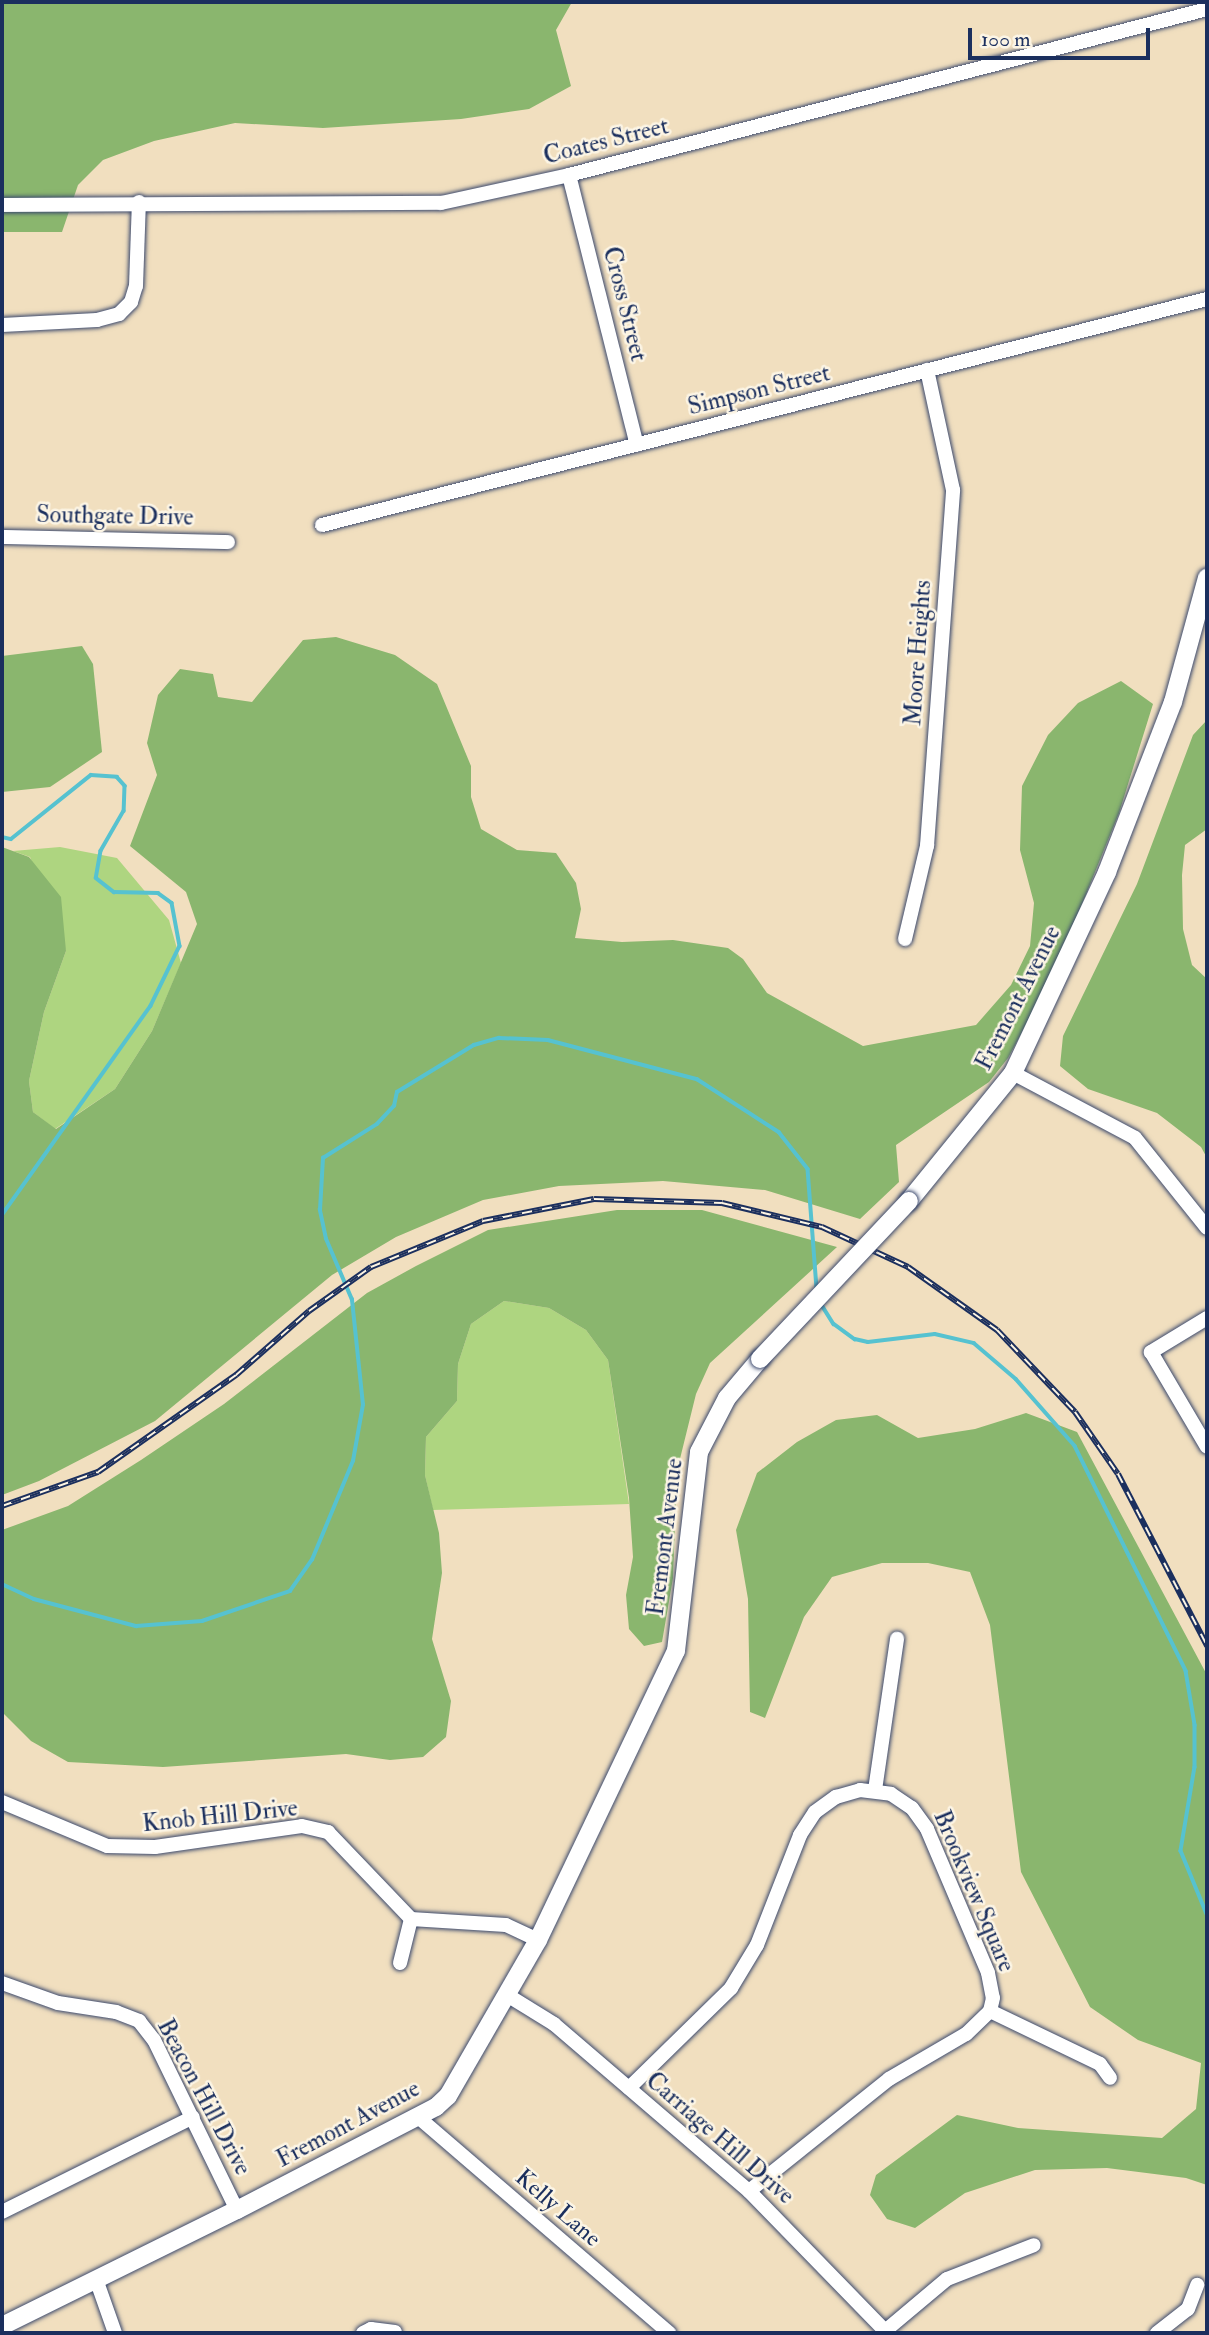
<!DOCTYPE html>
<style>
body{margin:0}
#map{position:relative;width:1209px;height:2335px;overflow:hidden;background:#f1dfbf;font-family:"IM FELL Double Pica",serif}
div>[style]{position:absolute}
.green>*{inset:0;background:#aed580}
.forest>*{inset:0;background:#8ab66e}
.stream>*{height:3.5px;margin:-1.75px;padding:0 1.75px;transform-origin:1.75px;border-radius:1.75px;background:#56c2d0}
.roads{filter:drop-shadow(0 0 2px #3b496d) drop-shadow(0 0 2px #3b496d)}
.minor>*{height:14px;margin:-7px;padding:0 7px;transform-origin:7px;border-radius:7px;background:#fff}
.major>*{height:18px;margin:-9px;padding:0 9px;transform-origin:9px;border-radius:9px;background:#fff}
.rail>*{height:6px;margin-top:-3px;transform-origin:0;background:repeating-linear-gradient(90deg,#fcf5e5 0 10px,#1b2f5e 0 20px);box-sizing:border-box;border-block:2px solid #1b2f5e}
.bridges{filter:drop-shadow(0 0 2px #3b496d) drop-shadow(0 0 2px #3b496d)}
.major-bridge>*{height:18px;margin:-9px;padding:0 9px;transform-origin:9px;border-radius:9px;background:#fff}
span{translate:-50% -50%;white-space:nowrap;text-align:center;line-height:1.15;-webkit-text-stroke:5px #fcf5e5;paint-order:stroke}
.street-label{font-size:24px;color:#1b2f5e}
.frame{position:absolute;inset:0;border:4px solid #1b2f5e;pointer-events:none}
.scale{position:absolute;left:968px;top:28px;width:182px;height:32px;box-sizing:border-box;border:4px solid #1b2f5e;border-top:0;padding-left:9px;font-size:21px;line-height:24px;white-space:nowrap;color:#1b2f5e;-webkit-text-stroke:5px #fcf5e5;paint-order:stroke}
</style>
<div id="map">
<div class="green">
<i style="clip-path:polygon(60px 847px,117px 858px,169px 920px,181px 963px,152px 1031px,115px 1089px,55px 1129px,33px 1112px,29px 1081px,44px 1012px,66px 951px,30px 857px,13px 851px)"></i>
<i style="clip-path:polygon(504px 1301px,549px 1308px,586px 1330px,608px 1360px,629px 1504px,433px 1510px,425px 1475px,426px 1437px,457px 1401px,458px 1364px,471px 1324px)"></i>
</div>
<div class="forest">
<i style="clip-path:polygon(2px 2px,572px 2px,556px 30px,571px 86px,529px 109px,461px 119px,323px 128px,235px 123px,154px 141px,103px 160px,78px 185px,62px 232px,2px 232px)"></i>
<i style="clip-path:polygon(336px 637px,395px 655px,437px 684px,471px 766px,471px 797px,481px 829px,517px 850px,556px 853px,576px 883px,581px 909px,575px 938px,622px 942px,673px 940px,728px 948px,743px 959px,767px 993px,863px 1046px,976px 1025px,1011px 985px,1030px 946px,1034px 903px,1020px 850px,1022px 786px,1048px 735px,1078px 703px,1121px 681px,1153px 704px,1119px 813px,1054px 973px,1008px 1058px,989px 1082px,896px 1145px,899px 1182px,860px 1219px,765px 1190px,663px 1181px,559px 1186px,483px 1200px,396px 1237px,332px 1275px,155px 1421px,39px 1481px,2px 1495px,2px 847px,29px 857px,61px 897px,66px 951px,44px 1012px,29px 1081px,33px 1112px,56px 1129px,115px 1089px,152px 1031px,197px 924px,186px 892px,130px 846px,157px 775px,147px 743px,158px 695px,180px 669px,213px 674px,218px 697px,252px 702px,303px 640px)"></i>
<i style="clip-path:polygon(82px 646px,93px 664px,102px 752px,50px 787px,2px 792px,2px 656px)"></i>
<i style="clip-path:polygon(1207px 720px,1207px 829px,1185px 845px,1182px 875px,1183px 929px,1192px 965px,1207px 979px,1207px 1158px,1201px 1147px,1157px 1113px,1088px 1089px,1060px 1066px,1063px 1036px,1137px 884px,1193px 735px)"></i>
<i style="clip-path:polygon(617px 1210px,702px 1210px,837px 1247px,710px 1363px,696px 1394px,677px 1471px,673px 1578px,662px 1642px,644px 1646px,629px 1629px,626px 1595px,633px 1557px,629px 1498px,608px 1360px,586px 1330px,549px 1308px,504px 1301px,471px 1324px,458px 1364px,457px 1401px,426px 1437px,425px 1475px,439px 1533px,442px 1573px,432px 1639px,451px 1701px,446px 1737px,423px 1757px,390px 1760px,346px 1754px,163px 1767px,68px 1762px,31px 1741px,2px 1712px,2px 1530px,68px 1506px,141px 1460px,224px 1404px,367px 1293px,416px 1266px,488px 1230px)"></i>
<i style="clip-path:polygon(1026px 1413px,1077px 1432px,1207px 1675px,1207px 2185px,1186px 2178px,1107px 2168px,1035px 2170px,965px 2193px,915px 2228px,887px 2219px,870px 2195px,876px 2175px,957px 2115px,1018px 2128px,1162px 2138px,1196px 2109px,1201px 2063px,1138px 2040px,1090px 2007px,1021px 1872px,990px 1625px,970px 1572px,928px 1563px,882px 1563px,832px 1577px,804px 1617px,765px 1718px,750px 1712px,748px 1599px,736px 1530px,757px 1473px,797px 1442px,836px 1420px,877px 1415px,918px 1438px,975px 1429px)"></i>
</div>
<div class="stream">
<i style="left:2px;top:837px;width:9px;rotate:13deg"></i>
<i style="left:11px;top:839px;width:102px;rotate:-38.7deg"></i>
<i style="left:91px;top:775px;width:26px;rotate:4deg"></i>
<i style="left:117px;top:777px;width:12px;rotate:48deg"></i>
<i style="left:125px;top:786px;width:25px;rotate:92deg"></i>
<i style="left:124px;top:811px;width:46px;rotate:119.9deg"></i>
<i style="left:101px;top:851px;width:27px;rotate:100deg"></i>
<i style="left:96px;top:878px;width:23px;rotate:38deg"></i>
<i style="left:114px;top:892px;width:44px;rotate:1.3deg"></i>
<i style="left:158px;top:893px;width:17px;rotate:36deg"></i>
<i style="left:172px;top:903px;width:44px;rotate:79.5deg"></i>
<i style="left:180px;top:946px;width:67px;rotate:115.8deg"></i>
<i style="left:151px;top:1006px;width:257px;rotate:125.4deg"></i>
<i style="left:820px;top:1302px;width:26px;rotate:58deg"></i>
<i style="left:834px;top:1324px;width:26px;rotate:36deg"></i>
<i style="left:855px;top:1339px;width:13px;rotate:13deg"></i>
<i style="left:868px;top:1342px;width:67px;rotate:-6.8deg"></i>
<i style="left:935px;top:1334px;width:40px;rotate:13deg"></i>
<i style="left:974px;top:1343px;width:55px;rotate:40.6deg"></i>
<i style="left:1016px;top:1379px;width:89px;rotate:48.6deg"></i>
<i style="left:1075px;top:1446px;width:251px;rotate:63.7deg"></i>
<i style="left:1186px;top:1671px;width:55px;rotate:80.5deg"></i>
<i style="left:1195px;top:1725px;width:42px;rotate:90deg"></i>
<i style="left:1195px;top:1767px;width:85px;rotate:99.5deg"></i>
<i style="left:1181px;top:1851px;width:68px;rotate:67.6deg"></i>
<i style="left:2px;top:1584px;width:35px;rotate:25deg"></i>
<i style="left:34px;top:1599px;width:106px;rotate:14.8deg"></i>
<i style="left:136px;top:1626px;width:66px;rotate:-4.3deg"></i>
<i style="left:202px;top:1621px;width:93px;rotate:-18.8deg"></i>
<i style="left:290px;top:1591px;width:38px;rotate:-55deg"></i>
<i style="left:312px;top:1560px;width:107px;rotate:-67.5deg"></i>
<i style="left:353px;top:1461px;width:57px;rotate:-79.9deg"></i>
<i style="left:363px;top:1405px;width:106px;rotate:-96deg"></i>
<i style="left:352px;top:1300px;width:66px;rotate:-113.1deg"></i>
<i style="left:326px;top:1239px;width:30px;rotate:-102deg"></i>
<i style="left:320px;top:1210px;width:52px;rotate:-86.7deg"></i>
<i style="left:323px;top:1158px;width:64px;rotate:-32.2deg"></i>
<i style="left:377px;top:1124px;width:25px;rotate:-47deg"></i>
<i style="left:394px;top:1106px;width:14px;rotate:-78deg"></i>
<i style="left:397px;top:1092px;width:90px;rotate:-31.4deg"></i>
<i style="left:474px;top:1045px;width:26px;rotate:-16deg"></i>
<i style="left:499px;top:1038px;width:49px;rotate:2.3deg"></i>
<i style="left:548px;top:1040px;width:154px;rotate:14.7deg"></i>
<i style="left:697px;top:1079px;width:98px;rotate:32.9deg"></i>
<i style="left:779px;top:1132px;width:47px;rotate:51.9deg"></i>
<i style="left:808px;top:1169px;width:119px;rotate:85.7deg"></i>
</div>
<div class="roads">
<div class="minor">
<i style="left:569px;top:175px;width:278px;rotate:75.9deg"></i>
<i style="left:2px;top:205px;width:439px;rotate:-0.3deg"></i>
<i style="left:441px;top:203px;width:131px;rotate:-12.3deg"></i>
<i style="left:569px;top:175px;width:659px;rotate:-14.58deg"></i>
<i style="left:2px;top:325px;width:95px;rotate:-3deg"></i>
<i style="left:97px;top:320px;width:23px;rotate:-15deg"></i>
<i style="left:119px;top:314px;width:17px;rotate:-45deg"></i>
<i style="left:131px;top:302px;width:17px;rotate:-73deg"></i>
<i style="left:136px;top:286px;width:84px;rotate:-88deg"></i>
<i style="left:322px;top:525px;width:913px;rotate:-14.33deg"></i>
<i style="left:2px;top:537px;width:226px;rotate:1.3deg"></i>
<i style="left:905px;top:939px;width:96px;rotate:-76.7deg"></i>
<i style="left:927px;top:846px;width:357px;rotate:-85.8deg"></i>
<i style="left:953px;top:490px;width:123px;rotate:-102.2deg"></i>
<i style="left:1013px;top:1073px;width:138px;rotate:28deg"></i>
<i style="left:1135px;top:1138px;width:115px;rotate:51.3deg"></i>
<i style="left:1207px;top:1318px;width:66px;rotate:148.7deg"></i>
<i style="left:1151px;top:1352px;width:110px;rotate:59.5deg"></i>
<i style="left:875px;top:1790px;width:153px;rotate:-81.7deg"></i>
<i style="left:2px;top:1802px;width:114px;rotate:22.7deg"></i>
<i style="left:107px;top:1846px;width:48px;rotate:1.2deg"></i>
<i style="left:155px;top:1847px;width:148px;rotate:-8.1deg"></i>
<i style="left:302px;top:1826px;width:27px;rotate:13deg"></i>
<i style="left:328px;top:1832px;width:120px;rotate:46.3deg"></i>
<i style="left:411px;top:1919px;width:95px;rotate:3.6deg"></i>
<i style="left:506px;top:1925px;width:35px;rotate:25deg"></i>
<i style="left:400px;top:1963px;width:45px;rotate:-76deg"></i>
<i style="left:2px;top:1983px;width:59px;rotate:19.7deg"></i>
<i style="left:58px;top:2003px;width:59px;rotate:8.8deg"></i>
<i style="left:116px;top:2012px;width:25px;rotate:21deg"></i>
<i style="left:139px;top:2021px;width:24px;rotate:52deg"></i>
<i style="left:154px;top:2040px;width:189px;rotate:64deg"></i>
<i style="left:507px;top:1995px;width:55px;rotate:31.7deg"></i>
<i style="left:554px;top:2024px;width:257px;rotate:40.6deg"></i>
<i style="left:749px;top:2191px;width:198px;rotate:45.8deg"></i>
<i style="left:990px;top:2011px;width:122px;rotate:25.7deg"></i>
<i style="left:1100px;top:2064px;width:17px;rotate:54deg"></i>
<i style="left:629px;top:2088px;width:143px;rotate:-44.4deg"></i>
<i style="left:731px;top:1988px;width:50px;rotate:-58.8deg"></i>
<i style="left:757px;top:1945px;width:118px;rotate:-68.6deg"></i>
<i style="left:800px;top:1835px;width:27px;rotate:-57deg"></i>
<i style="left:815px;top:1812px;width:26px;rotate:-36deg"></i>
<i style="left:836px;top:1797px;width:25px;rotate:-16deg"></i>
<i style="left:860px;top:1790px;width:31px;rotate:7deg"></i>
<i style="left:891px;top:1794px;width:25px;rotate:34deg"></i>
<i style="left:912px;top:1808px;width:26px;rotate:54deg"></i>
<i style="left:927px;top:1829px;width:156px;rotate:67deg"></i>
<i style="left:988px;top:1973px;width:25px;rotate:79deg"></i>
<i style="left:993px;top:1998px;width:13px;rotate:103deg"></i>
<i style="left:990px;top:2011px;width:33px;rotate:136deg"></i>
<i style="left:966px;top:2034px;width:89px;rotate:149.7deg"></i>
<i style="left:889px;top:2079px;width:179px;rotate:141.3deg"></i>
<i style="left:417px;top:2116px;width:333px;rotate:40.7deg"></i>
<i style="left:2px;top:2212px;width:213px;rotate:-26.4deg"></i>
<i style="left:96px;top:2279px;width:57px;rotate:70.6deg"></i>
<i style="left:885px;top:2331px;width:81px;rotate:-40deg"></i>
<i style="left:947px;top:2279px;width:93px;rotate:-21.3deg"></i>
<i style="left:363px;top:2333px;width:9px;rotate:-27deg"></i>
<i style="left:371px;top:2329px;width:24px;rotate:7deg"></i>
<i style="left:1157px;top:2333px;width:39px;rotate:-38deg"></i>
<i style="left:1188px;top:2309px;width:26px;rotate:-69deg"></i>
</div>
<div class="major">
<i style="left:909px;top:1201px;width:165px;rotate:-50.9deg"></i>
<i style="left:1013px;top:1073px;width:222px;rotate:-64.9deg"></i>
<i style="left:1107px;top:872px;width:182px;rotate:-68.8deg"></i>
<i style="left:1173px;top:702px;width:129px;rotate:-74.7deg"></i>
<i style="left:2px;top:2326px;width:262px;rotate:-26.3deg"></i>
<i style="left:237px;top:2210px;width:224px;rotate:-27.4deg"></i>
<i style="left:436px;top:2107px;width:16px;rotate:-43deg"></i>
<i style="left:448px;top:2096px;width:180px;rotate:-60deg"></i>
<i style="left:538px;top:1940px;width:320px;rotate:-64.5deg"></i>
<i style="left:676px;top:1651px;width:200px;rotate:-83.4deg"></i>
<i style="left:699px;top:1452px;width:61px;rotate:-62.6deg"></i>
<i style="left:727px;top:1398px;width:51px;rotate:-49.8deg"></i>
</div>
</div>
<div class="rail">
<i style="left:2px;top:1506px;width:102px;rotate:-19.5deg"></i>
<i style="left:98px;top:1472px;width:169px;rotate:-35.1deg"></i>
<i style="left:236px;top:1375px;width:97px;rotate:-41.2deg"></i>
<i style="left:309px;top:1311px;width:76px;rotate:-35.4deg"></i>
<i style="left:371px;top:1267px;width:121px;rotate:-22.3deg"></i>
<i style="left:483px;top:1221px;width:113px;rotate:-11.2deg"></i>
<i style="left:594px;top:1199px;width:128px;rotate:1.8deg"></i>
<i style="left:722px;top:1203px;width:103px;rotate:13.5deg"></i>
<i style="left:822px;top:1227px;width:95px;rotate:24.9deg"></i>
<i style="left:908px;top:1267px;width:109px;rotate:35.3deg"></i>
<i style="left:997px;top:1330px;width:113px;rotate:46.4deg"></i>
<i style="left:1075px;top:1412px;width:75px;rotate:55.3deg"></i>
<i style="left:1118px;top:1474px;width:194px;rotate:62.6deg"></i>
</div>
<div class="bridges">
<div class="major-bridge">
<i style="left:760px;top:1359px;width:217px;rotate:-46.7deg"></i>
</div>
</div>
<div class="street-label">
<span style="left:606px;top:141px;rotate:-14deg">Coates Street</span>
<span style="left:625px;top:304px;rotate:76deg">Cross Street</span>
<span style="left:759px;top:390px;rotate:-14deg">Simpson Street</span>
<span style="left:115px;top:516px;rotate:1deg">Southgate Drive</span>
<span style="left:918px;top:653px;rotate:-86deg">Moore Heights</span>
<span style="left:1018px;top:998px;rotate:-63deg">Fremont Avenue</span>
<span style="left:665px;top:1537px;rotate:-83deg">Fremont Avenue</span>
<span style="left:220px;top:1816px;rotate:-6deg">Knob Hill Drive</span>
<span style="left:974px;top:1891px;rotate:67deg">Brookview Square</span>
<span style="left:204px;top:2097px;rotate:62deg">Beacon Hill Drive</span>
<span style="left:348px;top:2124px;rotate:-28deg">Fremont Avenue</span>
<span style="left:720px;top:2138px;rotate:41deg">Carriage Hill Drive</span>
<span style="left:558px;top:2208px;rotate:41deg">Kelly Lane</span>
</div>
<div class="frame"></div>
<div class="scale">100 m</div>
</div>
